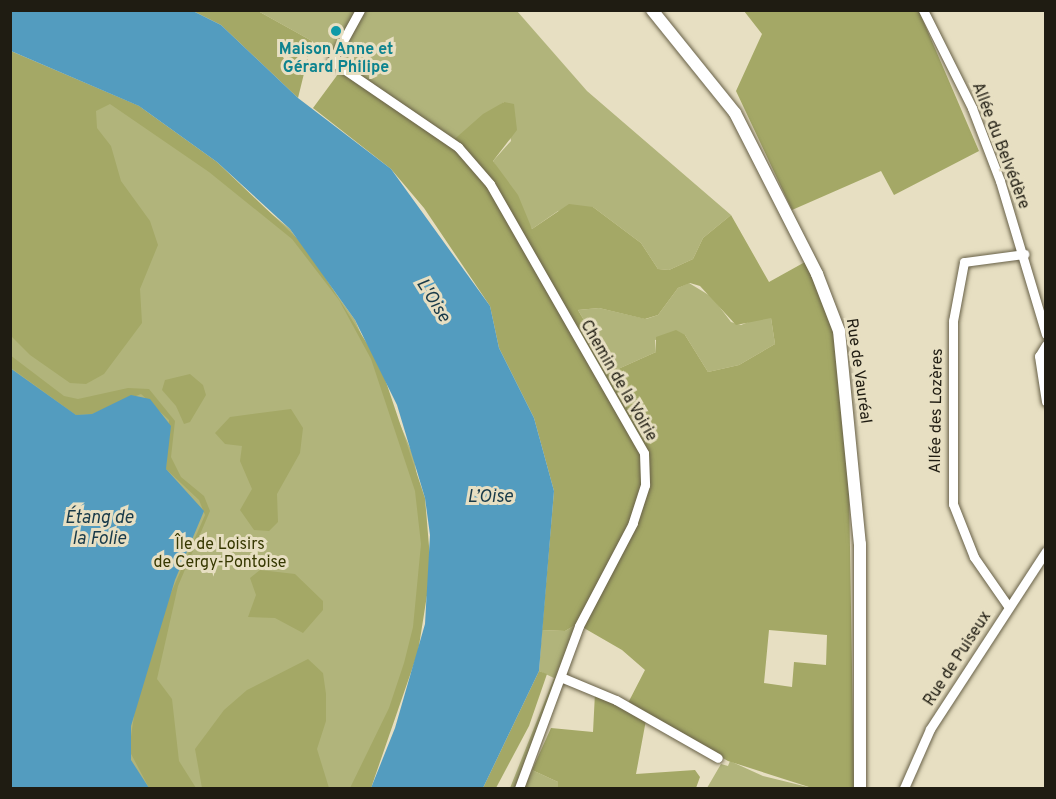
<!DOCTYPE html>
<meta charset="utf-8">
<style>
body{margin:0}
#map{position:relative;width:1056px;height:799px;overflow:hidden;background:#e7dfc2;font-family:Overpass,sans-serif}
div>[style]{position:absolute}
.green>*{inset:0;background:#b1b47b}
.forest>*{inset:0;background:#a4a866}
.water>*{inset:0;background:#539cbf}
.roads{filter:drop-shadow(0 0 2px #676047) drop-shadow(0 0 2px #676047)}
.minor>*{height:9px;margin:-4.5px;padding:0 4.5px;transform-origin:4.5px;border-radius:4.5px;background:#fff}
.tertiary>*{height:12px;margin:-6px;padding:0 6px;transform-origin:6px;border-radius:6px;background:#fff}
.dots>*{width:16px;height:16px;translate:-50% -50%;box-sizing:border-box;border:3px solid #e7dfc2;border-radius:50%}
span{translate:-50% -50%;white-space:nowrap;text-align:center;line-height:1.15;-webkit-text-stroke:6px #e7dfc2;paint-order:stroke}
.culture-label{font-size:16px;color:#0d838f;font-weight:700}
.street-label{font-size:16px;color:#1f1c12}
.park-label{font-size:16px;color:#363801}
.water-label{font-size:18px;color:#183a49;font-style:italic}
.frame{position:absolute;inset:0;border:12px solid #1f1c12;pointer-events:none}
</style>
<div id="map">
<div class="green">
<i style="clip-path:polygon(258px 11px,517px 11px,587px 91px,731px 215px,703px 238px,693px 259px,669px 270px,658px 269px,641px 243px,593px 207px,558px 211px,532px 229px,493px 161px,511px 141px,504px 102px,449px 144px,341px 70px,312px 41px)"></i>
<i style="clip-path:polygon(11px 51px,139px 106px,290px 229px,355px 320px,414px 457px,431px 570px,371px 788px,11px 788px)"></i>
<i style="clip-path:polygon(689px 283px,712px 297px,731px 322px,741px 325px,766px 315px,771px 318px,775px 344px,739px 365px,708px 372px,685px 335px,655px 340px,656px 352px,618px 369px,609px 363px,578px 310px,599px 308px,646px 319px,658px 315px,678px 288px)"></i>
<i style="clip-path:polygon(577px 624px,516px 788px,510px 788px,554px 678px,539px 671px,542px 630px,565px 631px)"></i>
<i style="clip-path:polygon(730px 761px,763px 776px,812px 788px,707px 788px,721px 764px,728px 766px)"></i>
<i style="clip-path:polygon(532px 770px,558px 782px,558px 788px,524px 788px)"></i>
</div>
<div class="forest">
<i style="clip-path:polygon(193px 11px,258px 11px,312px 41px,298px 98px,221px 25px)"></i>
<i style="clip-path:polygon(744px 11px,919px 11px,979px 151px,894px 195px,881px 171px,792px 210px,736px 91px,762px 34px)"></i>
<i style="clip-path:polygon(10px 51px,139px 106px,217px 162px,306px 247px,380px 364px,425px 498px,431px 570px,418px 652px,371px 788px,350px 788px,389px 708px,404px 663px,413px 627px,421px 544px,415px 491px,371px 359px,339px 300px,292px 239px,209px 172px,110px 104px,96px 111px,97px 128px,111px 146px,121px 181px,150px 221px,158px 245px,140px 289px,142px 323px,104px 374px,86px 384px,70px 383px,30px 355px,11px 336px)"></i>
<i style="clip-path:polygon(evenodd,341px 70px,449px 144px,483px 114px,504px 102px,514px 104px,517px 130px,493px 161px,518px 195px,532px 229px,569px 204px,593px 207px,641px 243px,658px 269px,669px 270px,693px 259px,703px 238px,731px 215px,769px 282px,805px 262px,833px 323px,849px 488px,854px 788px,812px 788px,728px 761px,628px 703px,645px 670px,622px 650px,577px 624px,565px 631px,542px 630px,554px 491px,534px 418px,499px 348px,490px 306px,424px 208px,391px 169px,313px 108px,341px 70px,690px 283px,700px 286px,736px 325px,771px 318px,775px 344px,739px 365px,708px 372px,685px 335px,676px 330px,656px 337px,656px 352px,618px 369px,609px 363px,578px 310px,599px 308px,645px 319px,658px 315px,678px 288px,690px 283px,341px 70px,769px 630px,827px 635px,826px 665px,794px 662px,792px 687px,764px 683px,769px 630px)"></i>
<i style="clip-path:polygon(10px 355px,64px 396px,78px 399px,128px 388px,149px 389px,175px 421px,171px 457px,181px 477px,204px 496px,210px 511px,178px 586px,157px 679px,172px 699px,179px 761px,196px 788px,149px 788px,129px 750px,135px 709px,167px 602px,205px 515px,199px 500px,166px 469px,169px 420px,141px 394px,92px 414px,76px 415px,11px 368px)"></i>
<i style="clip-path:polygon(190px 374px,203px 385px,206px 395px,190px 422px,184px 424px,176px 406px,162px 390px,165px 380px)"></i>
<i style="clip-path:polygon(291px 409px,303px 428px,300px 453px,277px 494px,278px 522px,269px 531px,254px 530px,240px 510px,252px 489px,240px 461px,242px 446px,225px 444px,215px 433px,230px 417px)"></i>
<i style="clip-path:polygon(260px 570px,295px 574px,323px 601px,323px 610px,303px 633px,275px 618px,248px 617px,256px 595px,250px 578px)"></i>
<i style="clip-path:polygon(308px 659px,323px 673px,326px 694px,326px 721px,317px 749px,329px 788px,202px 788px,195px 749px,224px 710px,247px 690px)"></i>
<i style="clip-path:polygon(539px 671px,547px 674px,529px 726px,496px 788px,483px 788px)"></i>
<i style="clip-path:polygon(595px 693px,646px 720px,636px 774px,695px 770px,700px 777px,696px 788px,558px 788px,558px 782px,532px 770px,551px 728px,593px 732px)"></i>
</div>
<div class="water">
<i style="clip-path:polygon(11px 10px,193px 11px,221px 25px,298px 98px,391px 169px,490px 306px,499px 348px,534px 418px,554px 491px,539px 671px,483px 788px,371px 788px,395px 728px,425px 624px,430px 535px,425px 498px,397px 405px,355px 320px,290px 229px,217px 162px,139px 106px,11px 51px)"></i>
<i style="clip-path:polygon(10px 368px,76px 415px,92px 414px,131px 395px,150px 399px,171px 426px,166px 469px,204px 511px,175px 580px,131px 726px,131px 760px,149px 788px,11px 788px)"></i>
</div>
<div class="roads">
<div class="minor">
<i style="left:360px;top:10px;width:58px;rotate:118.8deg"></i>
<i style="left:332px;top:61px;width:153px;rotate:34.3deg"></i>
<i style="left:458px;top:147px;width:49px;rotate:49.1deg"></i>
<i style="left:490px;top:184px;width:310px;rotate:60.2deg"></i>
<i style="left:644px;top:453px;width:32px;rotate:88deg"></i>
<i style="left:645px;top:485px;width:40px;rotate:108deg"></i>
<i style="left:633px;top:523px;width:116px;rotate:117.7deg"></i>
<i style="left:579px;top:626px;width:173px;rotate:110.3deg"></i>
<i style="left:923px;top:10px;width:110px;rotate:63.4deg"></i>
<i style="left:972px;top:108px;width:78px;rotate:69deg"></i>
<i style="left:1000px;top:181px;width:160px;rotate:73.3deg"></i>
<i style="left:1046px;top:345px;width:13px;rotate:122deg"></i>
<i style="left:1039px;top:356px;width:46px;rotate:81.2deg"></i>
<i style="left:1008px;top:606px;width:60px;rotate:-124.8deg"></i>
<i style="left:974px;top:557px;width:57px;rotate:-111.6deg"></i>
<i style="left:953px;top:504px;width:183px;rotate:-90deg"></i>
<i style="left:953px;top:321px;width:60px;rotate:-79.4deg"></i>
<i style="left:964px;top:262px;width:61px;rotate:-7.6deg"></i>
<i style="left:563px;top:678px;width:57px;rotate:22.5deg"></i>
<i style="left:616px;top:700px;width:117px;rotate:29.6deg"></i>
<i style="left:904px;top:788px;width:64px;rotate:-66.2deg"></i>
<i style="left:930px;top:729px;width:212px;rotate:-56.9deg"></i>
</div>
<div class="tertiary">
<i style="left:652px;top:10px;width:132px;rotate:51.1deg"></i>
<i style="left:735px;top:113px;width:181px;rotate:63deg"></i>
<i style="left:817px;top:274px;width:61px;rotate:68.9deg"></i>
<i style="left:839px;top:331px;width:214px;rotate:84.4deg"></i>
<i style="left:860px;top:544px;width:244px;rotate:90deg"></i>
</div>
</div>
<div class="dots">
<i style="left:336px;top:31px;background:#0f9aa8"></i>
</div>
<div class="culture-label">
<span style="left:336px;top:59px">Maison Anne et<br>Gérard Philipe</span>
</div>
<div class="street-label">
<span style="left:1000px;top:146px;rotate:69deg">Allée du Belvédère</span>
<span style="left:858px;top:371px;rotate:82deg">Rue de Vauréal</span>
<span style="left:618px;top:381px;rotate:60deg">Chemin de la Voirie</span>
<span style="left:937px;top:411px;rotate:-89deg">Allée des Lozères</span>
<span style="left:958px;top:659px;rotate:-57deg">Rue de Puiseux</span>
</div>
<div class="park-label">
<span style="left:220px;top:554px">Île de Loisirs<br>de Cergy-Pontoise</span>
</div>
<div class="water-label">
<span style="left:432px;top:301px;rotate:58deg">L'Oise</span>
<span style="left:490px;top:498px">L’Oise</span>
<span style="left:99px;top:530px">Étang de<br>la Folie</span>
</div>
<div class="frame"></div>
</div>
